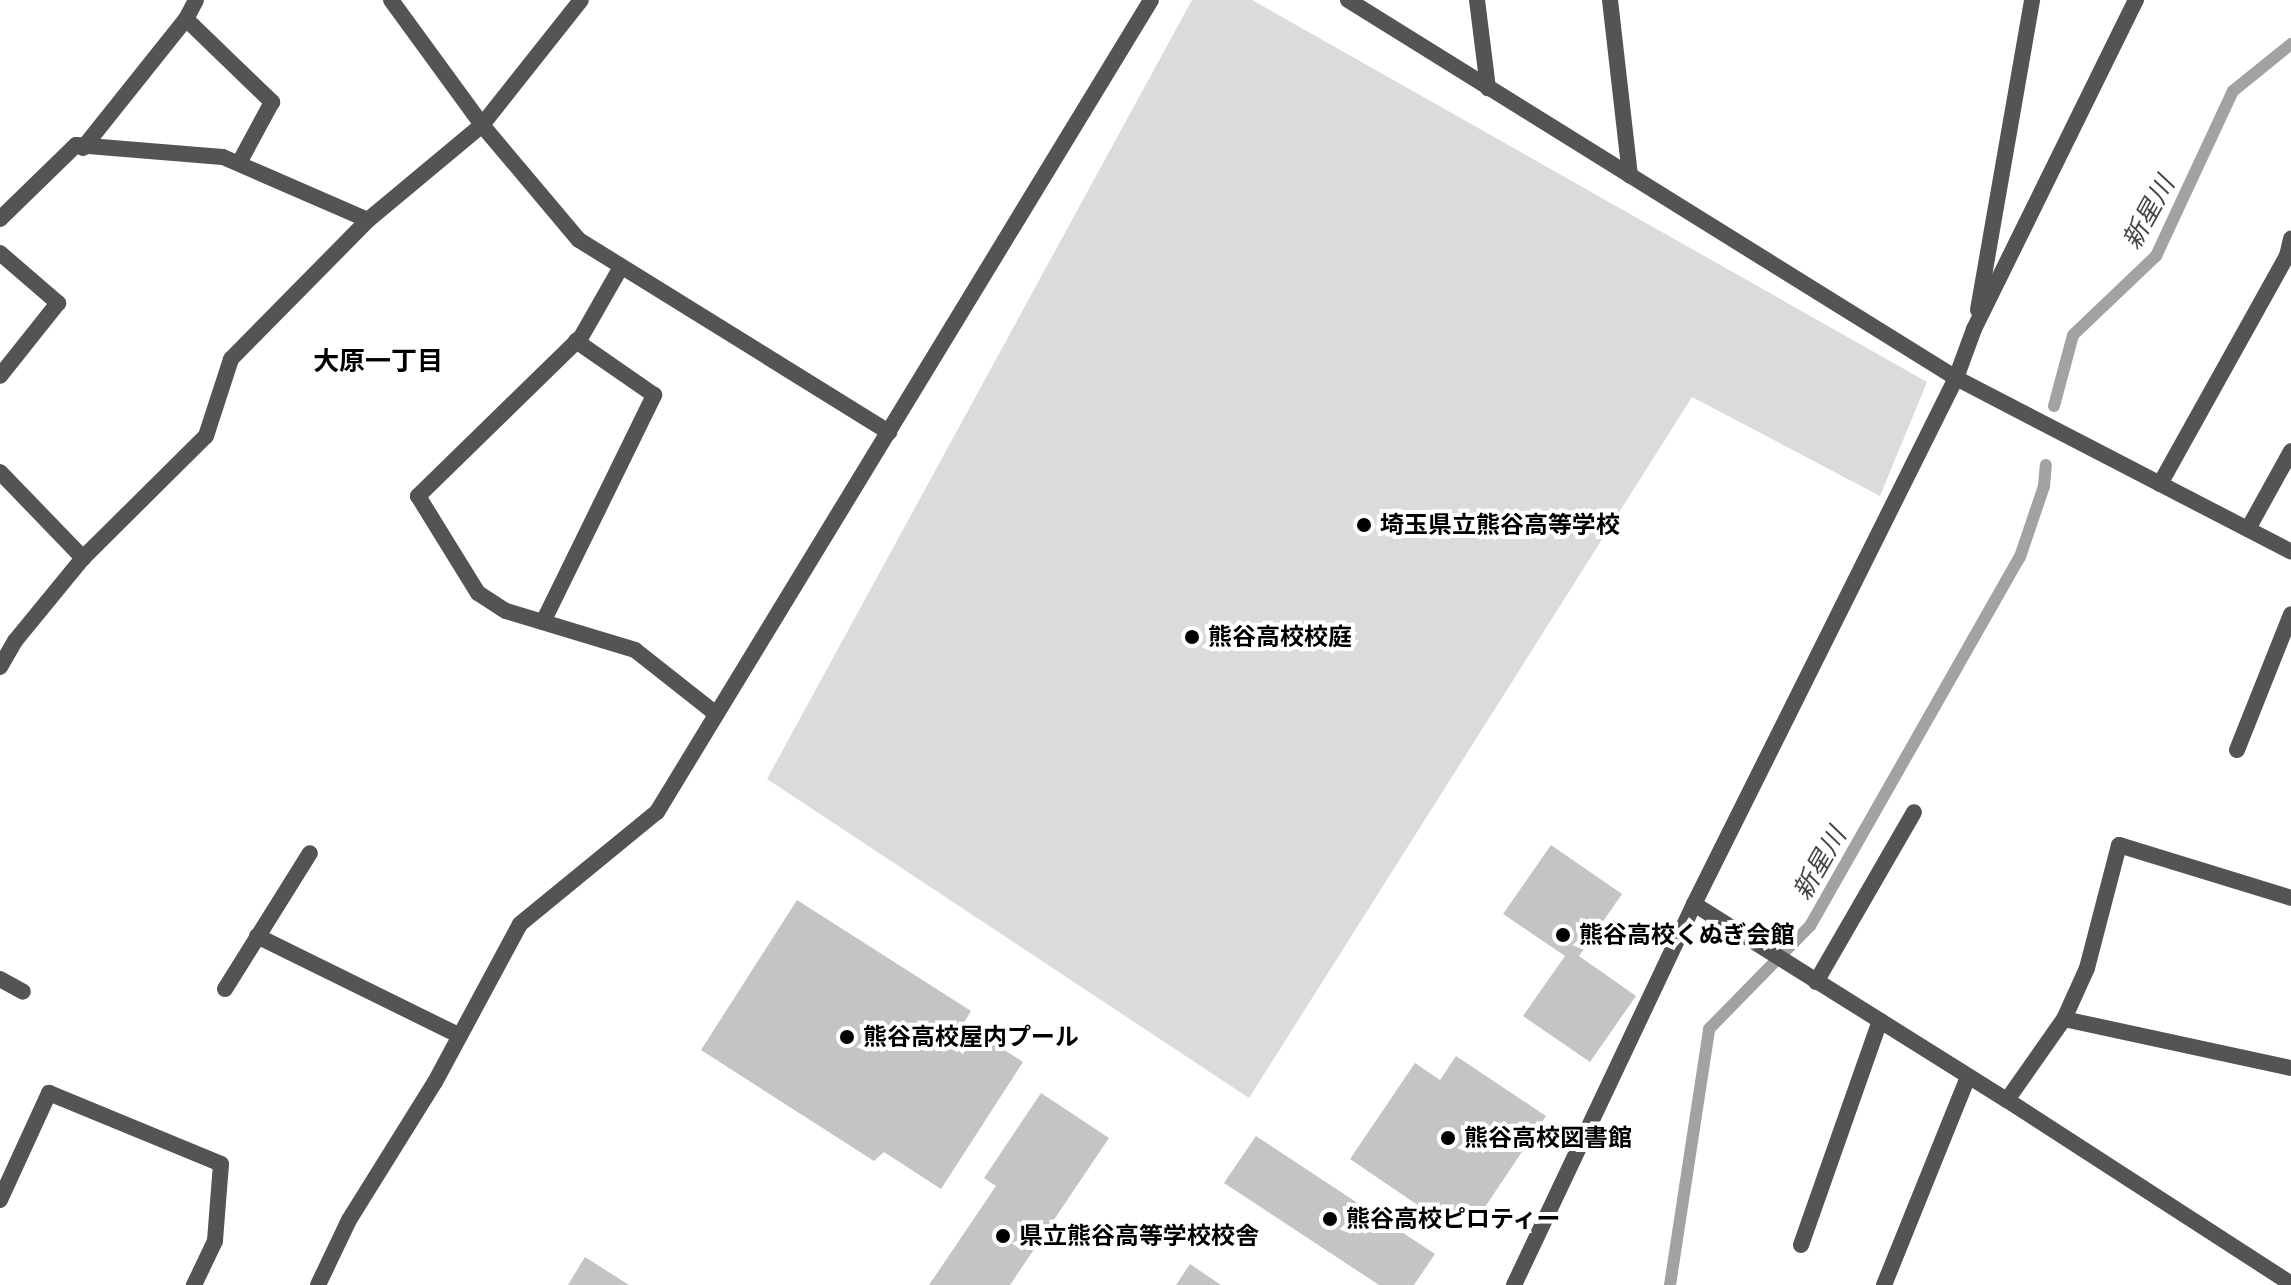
<!DOCTYPE html>
<meta charset="utf-8">
<style>
body{margin:0}
#map{position:relative;width:2291px;height:1285px;overflow:hidden;background:#fff;font-family:"DM Sans","Noto Sans JP",sans-serif}
div>[style]{position:absolute}
.green>*{inset:0;background:#dbdbdb}
.stream>*{height:12px;margin:-6px;padding:0 6px;transform-origin:6px;border-radius:6px;background:#a2a2a2}
.building>*{inset:0;background:#c4c4c4}
.minor>*{height:16px;margin:-8px;padding:0 8px;transform-origin:8px;border-radius:8px;background:#545454}
.dots>*{width:22px;height:22px;translate:-50% -50%;box-sizing:border-box;border:4px solid #fff;border-radius:50%}
span{translate:-50% -50%;white-space:nowrap;text-align:center;line-height:1.15;-webkit-text-stroke:8px #fff;paint-order:stroke}
.poi-label{font-size:24px;color:#000;font-weight:700}
.left{translate:0 -50%;text-align:left}
.water-label{font-size:26px;color:#434343;font-style:italic}
.neighbourhood-label{font-size:26px;color:#000;font-weight:700}
</style>
<div id="map">
<div class="green">
<i style="clip-path:polygon(1192px 0,1252px 0,1927px 382px,1880px 496px,1692px 397px,1249px 1098px,767px 779px)"></i>
</div>
<div class="stream">
<i style="left:2054px;top:406px;width:73px;rotate:-75deg"></i>
<i style="left:2073px;top:335px;width:115px;rotate:-43.6deg"></i>
<i style="left:2156px;top:256px;width:182px;rotate:-65deg"></i>
<i style="left:2233px;top:91px;width:75px;rotate:-39deg"></i>
<i style="left:1670px;top:1285px;width:259px;rotate:-81.3deg"></i>
<i style="left:1709px;top:1029px;width:144px;rotate:-45.6deg"></i>
<i style="left:1810px;top:926px;width:425px;rotate:-60.4deg"></i>
<i style="left:2020px;top:557px;width:75px;rotate:-71.3deg"></i>
<i style="left:2044px;top:486px;width:21px;rotate:-85deg"></i>
</div>
<div class="building">
<i style="clip-path:polygon(1551px 845px,1622px 894px,1579px 956px,1636px 996px,1590px 1062px,1523px 1016px,1565px 956px,1503px 914px)"></i>
<i style="clip-path:polygon(797px 900px,971px 1011px,963px 1024px,1023px 1062px,941px 1189px,884px 1152px,874px 1161px,701px 1050px)"></i>
<i style="clip-path:polygon(1456px 1056px,1546px 1116px,1481px 1213px,1466px 1203px,1450px 1227px,1350px 1159px,1415px 1063px,1440px 1080px)"></i>
<i style="clip-path:polygon(1041px 1093px,1109px 1138px,1010px 1285px,929px 1285px,996px 1186px,984px 1178px)"></i>
<i style="clip-path:polygon(1256px 1136px,1435px 1254px,1414px 1285px,1379px 1285px,1224px 1183px)"></i>
<i style="clip-path:polygon(585px 1257px,629px 1285px,568px 1285px)"></i>
<i style="clip-path:polygon(1190px 1264px,1221px 1285px,1176px 1285px)"></i>
</div>
<div class="minor">
<i style="left:391px;top:0;width:155px;rotate:53.9deg"></i>
<i style="left:482px;top:125px;width:150px;rotate:49.9deg"></i>
<i style="left:579px;top:240px;width:365px;rotate:31.8deg"></i>
<i style="left:1348px;top:0;width:716px;rotate:31.87deg"></i>
<i style="left:1956px;top:378px;width:377px;rotate:27.4deg"></i>
<i style="left:1477px;top:0;width:89px;rotate:82.9deg"></i>
<i style="left:1610px;top:0;width:177px;rotate:83.5deg"></i>
<i style="left:186px;top:19px;width:120px;rotate:44deg"></i>
<i style="left:272px;top:102px;width:69px;rotate:118.4deg"></i>
<i style="left:83px;top:148px;width:165px;rotate:-51.4deg"></i>
<i style="left:186px;top:19px;width:21px;rotate:-62deg"></i>
<i style="left:0;top:219px;width:106px;rotate:-44.2deg"></i>
<i style="left:76px;top:145px;width:147px;rotate:4.7deg"></i>
<i style="left:223px;top:157px;width:158px;rotate:23.5deg"></i>
<i style="left:0;top:253px;width:77px;rotate:40.8deg"></i>
<i style="left:58px;top:303px;width:93px;rotate:128.5deg"></i>
<i style="left:621px;top:267px;width:81px;rotate:119.7deg"></i>
<i style="left:581px;top:337px;width:228px;rotate:135.7deg"></i>
<i style="left:418px;top:496px;width:114px;rotate:58.3deg"></i>
<i style="left:478px;top:593px;width:33px;rotate:33deg"></i>
<i style="left:506px;top:611px;width:135px;rotate:16.8deg"></i>
<i style="left:635px;top:650px;width:103px;rotate:38.3deg"></i>
<i style="left:1978px;top:310px;width:315px;rotate:-80.1deg"></i>
<i style="left:0;top:472px;width:120px;rotate:46deg"></i>
<i style="left:2160px;top:484px;width:261px;rotate:-60.9deg"></i>
<i style="left:2287px;top:256px;width:18px;rotate:-77deg"></i>
<i style="left:2248px;top:529px;width:89px;rotate:-61.1deg"></i>
<i style="left:543px;top:622px;width:253px;rotate:-63.9deg"></i>
<i style="left:654px;top:395px;width:95px;rotate:-145.3deg"></i>
<i style="left:0;top:667px;width:30px;rotate:-60deg"></i>
<i style="left:15px;top:641px;width:107px;rotate:-50.7deg"></i>
<i style="left:83px;top:558px;width:173px;rotate:-44.8deg"></i>
<i style="left:206px;top:436px;width:81px;rotate:-72deg"></i>
<i style="left:231px;top:359px;width:195px;rotate:-45.4deg"></i>
<i style="left:368px;top:220px;width:148px;rotate:-39.8deg"></i>
<i style="left:482px;top:125px;width:159px;rotate:-51.6deg"></i>
<i style="left:2237px;top:750px;width:146px;rotate:-68.3deg"></i>
<i style="left:1694px;top:904px;width:369px;rotate:32.1deg"></i>
<i style="left:2007px;top:1100px;width:338px;rotate:32.9deg"></i>
<i style="left:257px;top:936px;width:226px;rotate:26.2deg"></i>
<i style="left:0;top:979px;width:26px;rotate:29deg"></i>
<i style="left:1816px;top:982px;width:196px;rotate:-60deg"></i>
<i style="left:225px;top:989px;width:160px;rotate:-58deg"></i>
<i style="left:2064px;top:1019px;width:232px;rotate:12.2deg"></i>
<i style="left:2007px;top:1100px;width:99px;rotate:-54.9deg"></i>
<i style="left:2064px;top:1019px;width:56px;rotate:-65.7deg"></i>
<i style="left:2087px;top:968px;width:127px;rotate:-75.4deg"></i>
<i style="left:2119px;top:845px;width:180px;rotate:17.1deg"></i>
<i style="left:0;top:1200px;width:118px;rotate:-65.4deg"></i>
<i style="left:49px;top:1093px;width:186px;rotate:22.4deg"></i>
<i style="left:221px;top:1164px;width:77px;rotate:94.5deg"></i>
<i style="left:215px;top:1241px;width:49px;rotate:115.5deg"></i>
<i style="left:1801px;top:1245px;width:238px;rotate:-70.6deg"></i>
<i style="left:318px;top:1285px;width:72px;rotate:-64.5deg"></i>
<i style="left:349px;top:1220px;width:163px;rotate:-58.1deg"></i>
<i style="left:435px;top:1082px;width:179px;rotate:-61.7deg"></i>
<i style="left:520px;top:924px;width:177px;rotate:-39.3deg"></i>
<i style="left:657px;top:812px;width:950px;rotate:-58.68deg"></i>
<i style="left:1514px;top:1285px;width:421px;rotate:-64.7deg"></i>
<i style="left:1694px;top:904px;width:588px;rotate:-63.52deg"></i>
<i style="left:1956px;top:378px;width:52px;rotate:-69.8deg"></i>
<i style="left:1974px;top:329px;width:367px;rotate:-63.8deg"></i>
<i style="left:1884px;top:1285px;width:224px;rotate:-68deg"></i>
</div>
<div class="dots">
<i style="left:1364px;top:525px;background:#000"></i>
<i style="left:1192px;top:637px;background:#000"></i>
<i style="left:1563px;top:935px;background:#000"></i>
<i style="left:847px;top:1037px;background:#000"></i>
<i style="left:1448px;top:1138px;background:#000"></i>
<i style="left:1330px;top:1219px;background:#000"></i>
<i style="left:1003px;top:1236px;background:#000"></i>
</div>
<div class="poi-label">
<span class="left" style="left:1380px;top:525px">埼玉県立熊谷高等学校</span>
<span class="left" style="left:1208px;top:637px">熊谷高校校庭</span>
<span class="left" style="left:1579px;top:935px">熊谷高校くぬぎ会館</span>
<span class="left" style="left:863px;top:1037px">熊谷高校屋内プール</span>
<span class="left" style="left:1464px;top:1138px">熊谷高校図書館</span>
<span class="left" style="left:1346px;top:1219px">熊谷高校ピロティー</span>
<span class="left" style="left:1019px;top:1236px">県立熊谷高等学校校舎</span>
</div>
<div class="water-label">
<span style="left:2149px;top:213px;rotate:-61deg">新星川</span>
<span style="left:1820px;top:864px;rotate:-60deg">新星川</span>
</div>
<div class="neighbourhood-label">
<span style="left:378px;top:362px">大原一丁目</span>
</div>
</div>
